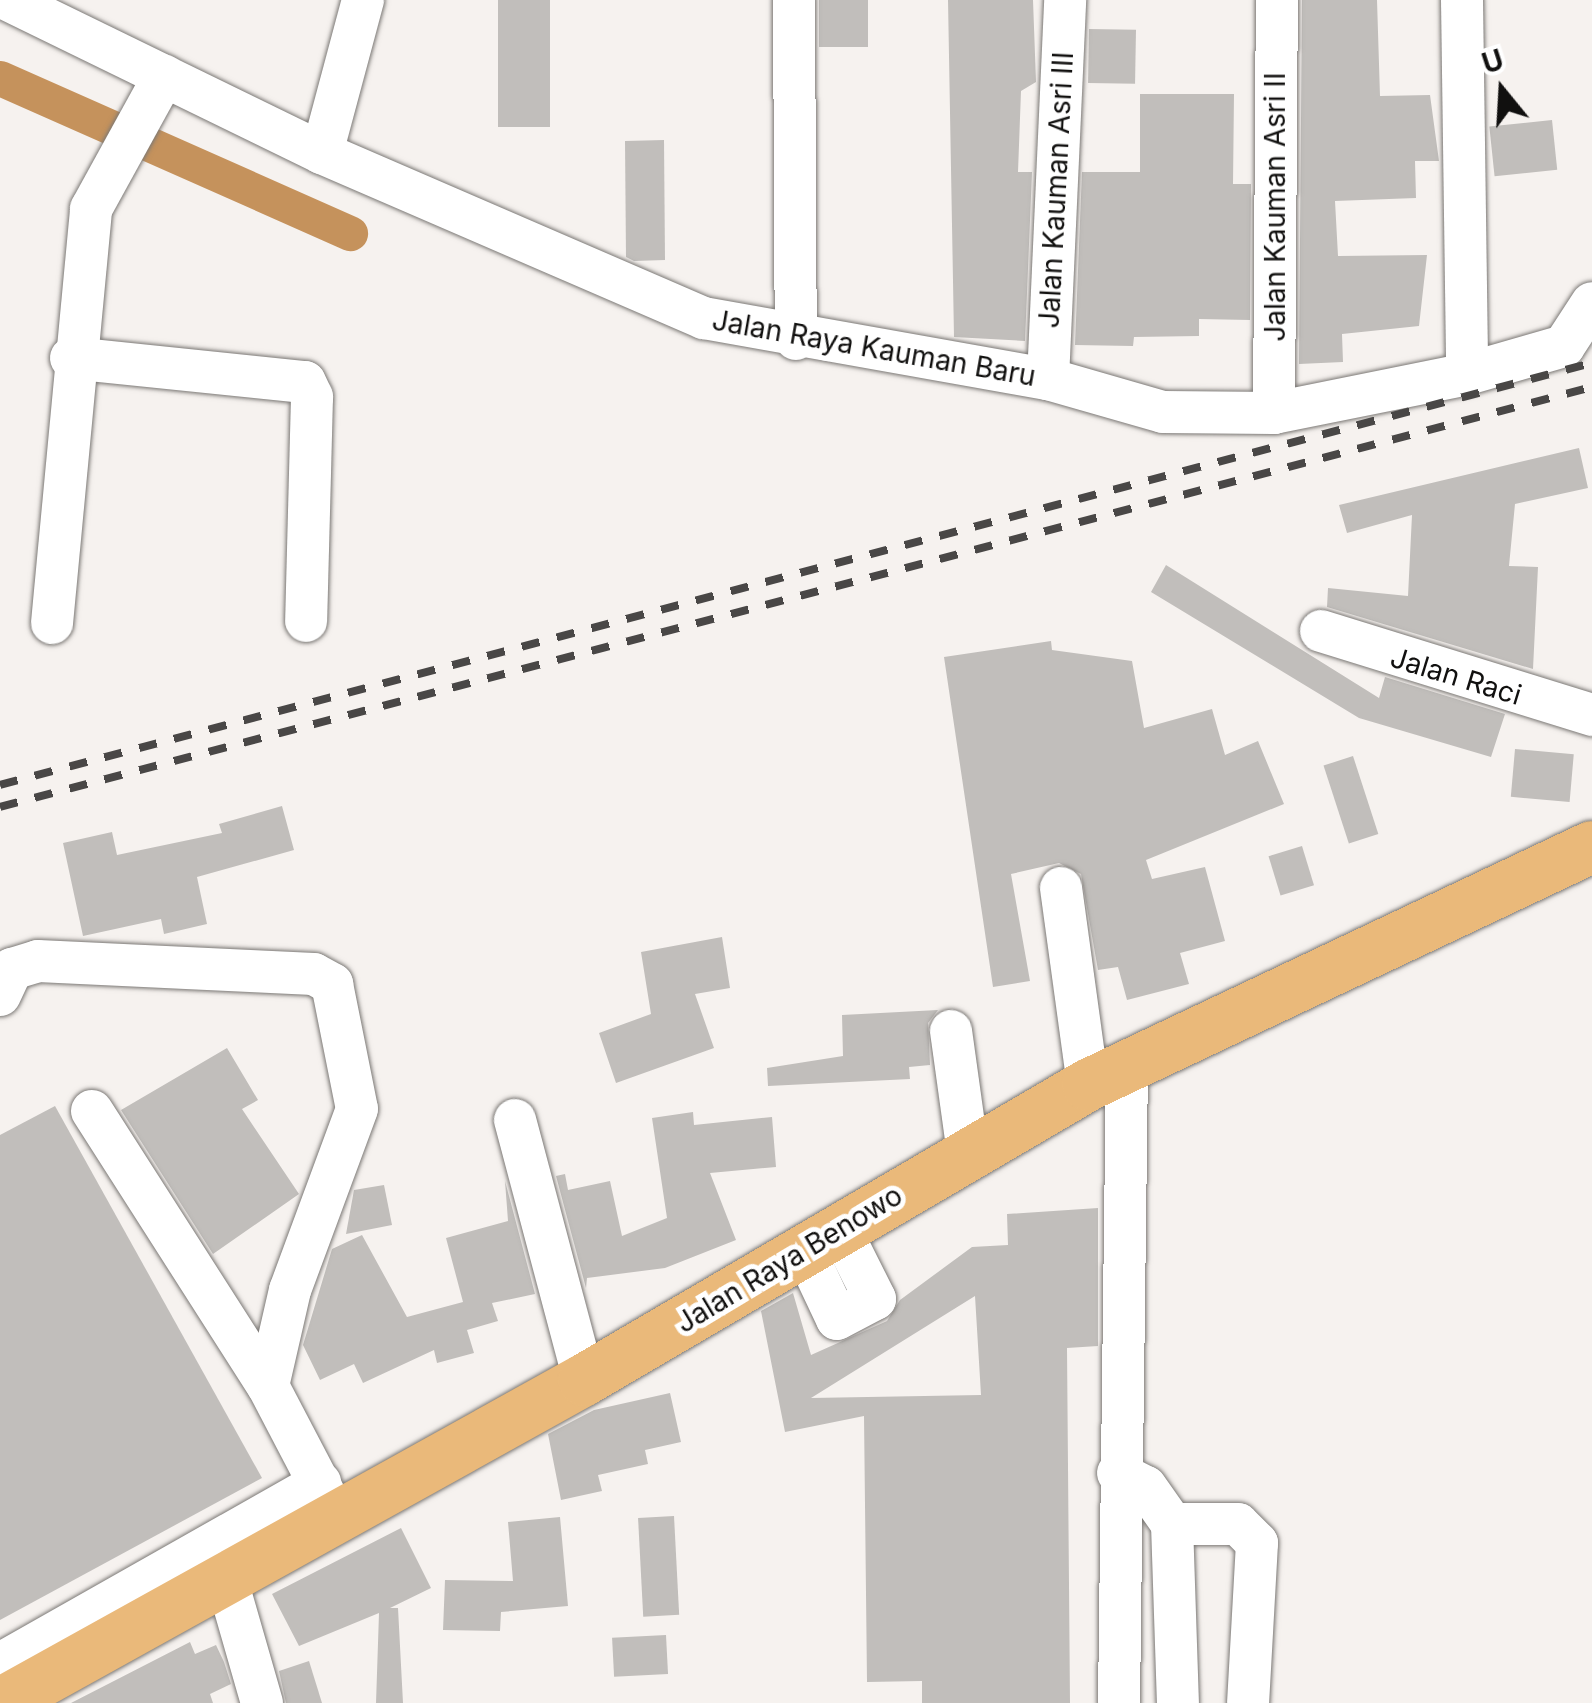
<!DOCTYPE html>
<style>
body{margin:0}
#map{position:relative;width:1592px;height:1703px;overflow:hidden;background:#f6f2ef;font-family:Inter,sans-serif}
div>[style]{position:absolute}
.canal>*{height:35px;margin:-17.5px;padding:0 17.5px;transform-origin:17.5px;border-radius:17.5px;background:#c5925c}
.building>*{inset:0;background:#c1bebb;transform-origin:0 0}
.roads{filter:drop-shadow(0 0 2px #7b7875) drop-shadow(0 0 2px #7b7875)}
.minor>*{height:42px;margin:-21px;padding:0 21px;transform-origin:21px;border-radius:21px;background:#fff}
.major>*{height:52px;margin:-26px;padding:0 26px;transform-origin:26px;border-radius:26px;background:#eab97a}
.rail>*{height:8px;margin-top:-4px;transform-origin:0;background:repeating-linear-gradient(90deg,#494746 0 18px,transparent 0 36px)}
span{translate:-50% -50%;white-space:nowrap;text-align:center;line-height:1.15;-webkit-text-stroke:10px #fff;paint-order:stroke}
.street-label{font-size:28px;color:#11100f}
.north{position:absolute;left:1452px;top:40px;width:100px;height:100px;-webkit-text-stroke:8px #fff;paint-order:stroke;rotate:342deg;font-size:28px;font-weight:700;line-height:40px;text-align:center;color:#11100f}
.north::after{content:'';display:block;margin:auto;width:35px;height:45px;background:#11100f;clip-path:polygon(50% 0,100% 100%,50% 72%,0 100%)}
</style>
<div id="map">
<div class="canal">
<i style="left:0;top:78px;width:383px;rotate:23.9deg"></i>
</div>
<div class="building">
<i style="left:498px;top:0;width:52px;height:127px"></i>
<i style="left:819px;top:0;width:49px;height:47px"></i>
<i style="clip-path:polygon(948px 0,1033px 0,1036px 82px,1021px 91px,1018px 172px,1032px 172px,1025px 341px,954px 337px)"></i>
<i style="clip-path:polygon(1302px 0,1377px 0,1380px 96px,1430px 95px,1439px 161px,1415px 161px,1416px 198px,1335px 201px,1338px 256px,1427px 255px,1419px 326px,1342px 334px,1343px 362px,1299px 364px)"></i>
<i style="left:1089px;top:29px;width:47px;height:54px;rotate:1deg"></i>
<i style="clip-path:polygon(1140px 94px,1234px 94px,1233px 184px,1251px 184px,1250px 320px,1199px 319px,1199px 336px,1134px 337px,1133px 346px,1075px 345px,1082px 172px,1140px 172px)"></i>
<i style="left:1552px;top:120px;width:50px;height:63px;rotate:84deg"></i>
<i style="clip-path:polygon(664px 140px,665px 260px,634px 261px,626px 257px,625px 141px)"></i>
<i style="clip-path:polygon(1579px 448px,1588px 488px,1515px 504px,1509px 566px,1538px 567px,1533px 669px,1327px 607px,1328px 588px,1408px 596px,1412px 515px,1347px 533px,1339px 505px)"></i>
<i style="clip-path:polygon(1166px 565px,1379px 698px,1385px 677px,1505px 714px,1491px 757px,1359px 718px,1151px 592px)"></i>
<i style="clip-path:polygon(1051px 641px,1052px 650px,1132px 661px,1144px 728px,1212px 709px,1225px 755px,1258px 741px,1284px 804px,1146px 860px,1152px 879px,1205px 867px,1225px 941px,1180px 953px,1189px 984px,1127px 1000px,1118px 967px,1098px 970px,1081px 874px,1059px 863px,1011px 874px,1030px 981px,993px 987px,944px 657px)"></i>
<i style="left:1515px;top:749px;width:59px;height:48px;rotate:5deg"></i>
<i style="left:1353px;top:756px;width:82px;height:31px;rotate:72deg"></i>
<i style="clip-path:polygon(282px 806px,294px 850px,197px 877px,207px 924px,164px 934px,161px 919px,83px 936px,63px 843px,112px 832px,117px 855px,222px 833px,219px 824px)"></i>
<i style="left:1302px;top:846px;width:41px;height:35px;rotate:73deg"></i>
<i style="clip-path:polygon(722px 937px,730px 988px,695px 994px,714px 1048px,616px 1083px,599px 1033px,651px 1014px,641px 952px)"></i>
<i style="clip-path:polygon(938px 1010px,928px 1023px,930px 1065px,909px 1067px,910px 1079px,768px 1086px,767px 1068px,843px 1056px,842px 1015px)"></i>
<i style="clip-path:polygon(227px 1048px,258px 1100px,242px 1109px,299px 1194px,213px 1254px,121px 1110px)"></i>
<i style="clip-path:polygon(55px 1106px,262px 1478px,0 1620px,0 1135px)"></i>
<i style="clip-path:polygon(693px 1112px,694px 1125px,772px 1117px,776px 1167px,710px 1173px,736px 1240px,665px 1268px,587px 1278px,586px 1288px,556px 1176px,565px 1174px,568px 1190px,610px 1181px,622px 1236px,667px 1218px,652px 1118px)"></i>
<i style="clip-path:polygon(505px 1181px,535px 1294px,492px 1303px,498px 1321px,467px 1330px,474px 1353px,437px 1363px,434px 1350px,363px 1383px,354px 1364px,320px 1380px,303px 1345px,332px 1249px,362px 1235px,407px 1317px,463px 1302px,446px 1238px,508px 1221px)"></i>
<i style="clip-path:polygon(384px 1185px,392px 1225px,346px 1234px,354px 1190px)"></i>
<i style="clip-path:polygon(evenodd,1098px 1208px,1098px 1346px,1067px 1348px,1070px 1703px,922px 1703px,922px 1681px,867px 1682px,864px 1416px,785px 1432px,761px 1311px,793px 1293px,811px 1355px,887px 1321px,900px 1300px,972px 1247px,1008px 1245px,1007px 1214px,1098px 1208px,975px 1296px,981px 1395px,811px 1398px,975px 1296px)"></i>
<i style="clip-path:polygon(670px 1393px,681px 1442px,645px 1450px,648px 1464px,598px 1475px,602px 1491px,561px 1500px,548px 1434px,594px 1410px)"></i>
<i style="left:674px;top:1516px;width:99px;height:36px;rotate:87deg"></i>
<i style="clip-path:polygon(560px 1517px,568px 1606px,501px 1612px,500px 1631px,443px 1630px,445px 1580px,513px 1581px,508px 1522px)"></i>
<i style="clip-path:polygon(401px 1528px,431px 1588px,390px 1608px,398px 1608px,403px 1703px,376px 1703px,379px 1613px,299px 1646px,272px 1594px)"></i>
<i style="left:666px;top:1635px;width:39px;height:54px;rotate:87deg"></i>
<i style="clip-path:polygon(190px 1642px,195px 1654px,216px 1645px,224px 1662px,231px 1684px,210px 1694px,213px 1703px,71px 1703px)"></i>
<i style="clip-path:polygon(309px 1661px,322px 1703px,286px 1703px,279px 1671px)"></i>
</div>
<div class="roads">
<div class="minor">
<i style="left:8px;top:0;width:349px;rotate:26deg"></i>
<i style="left:322px;top:153px;width:416px;rotate:23.4deg"></i>
<i style="left:704px;top:318px;width:349px;rotate:10.1deg"></i>
<i style="left:1048px;top:379px;width:120px;rotate:16deg"></i>
<i style="left:1163px;top:412px;width:111px;rotate:0.5deg"></i>
<i style="left:1274px;top:413px;width:197px;rotate:-11.4deg"></i>
<i style="left:1467px;top:374px;width:101px;rotate:-16.1deg"></i>
<i style="left:1564px;top:346px;width:51px;rotate:-56.9deg"></i>
<i style="left:794px;top:0;width:339px;rotate:89.7deg"></i>
<i style="left:1462px;top:0;width:374px;rotate:89.2deg"></i>
<i style="left:322px;top:153px;width:158px;rotate:-75deg"></i>
<i style="left:71px;top:358px;width:235px;rotate:5.9deg"></i>
<i style="left:305px;top:382px;width:17px;rotate:65deg"></i>
<i style="left:312px;top:397px;width:224px;rotate:91.5deg"></i>
<i style="left:1048px;top:379px;width:379px;rotate:-87.4deg"></i>
<i style="left:1274px;top:413px;width:413px;rotate:-89.6deg"></i>
<i style="left:52px;top:623px;width:416px;rotate:-84.6deg"></i>
<i style="left:91px;top:209px;width:152px;rotate:-61.2deg"></i>
<i style="left:1321px;top:631px;width:284px;rotate:17.2deg"></i>
<i style="left:1061px;top:888px;width:199px;rotate:82.2deg"></i>
<i style="left:0;top:995px;width:29px;rotate:-65deg"></i>
<i style="left:12px;top:969px;width:27px;rotate:-17deg"></i>
<i style="left:38px;top:961px;width:276px;rotate:2.7deg"></i>
<i style="left:314px;top:974px;width:21px;rotate:29deg"></i>
<i style="left:332px;top:984px;width:127px;rotate:78.7deg"></i>
<i style="left:357px;top:1109px;width:193px;rotate:110.3deg"></i>
<i style="left:290px;top:1290px;width:98px;rotate:102.9deg"></i>
<i style="left:951px;top:1031px;width:124px;rotate:82.1deg"></i>
<i style="left:92px;top:1111px;width:326px;rotate:57.4deg"></i>
<i style="left:268px;top:1386px;width:144px;rotate:62.4deg"></i>
<i style="left:515px;top:1120px;width:269px;rotate:75.1deg"></i>
<i style="left:804px;top:1249px;width:77px;rotate:64.8deg"></i>
<i style="left:837px;top:1319px;width:43px;rotate:-27.8deg"></i>
<i style="left:875px;top:1299px;width:80px;rotate:-116.6deg"></i>
<i style="left:1118px;top:1473px;width:31px;rotate:27deg"></i>
<i style="left:1146px;top:1487px;width:45px;rotate:54.9deg"></i>
<i style="left:1172px;top:1524px;width:179px;rotate:88.1deg"></i>
<i style="left:1172px;top:1524px;width:66px"></i>
<i style="left:1238px;top:1524px;width:27px;rotate:45deg"></i>
<i style="left:1257px;top:1543px;width:160px;rotate:93.2deg"></i>
<i style="left:225px;top:1574px;width:134px;rotate:74deg"></i>
<i style="left:0;top:1664px;width:368px;rotate:-29.5deg"></i>
<i style="left:1119px;top:1703px;width:639px;rotate:-89.28deg"></i>
</div>
<div class="major">
<i style="left:2px;top:1703px;width:666px;rotate:-29.03deg"></i>
<i style="left:584px;top:1380px;width:584px;rotate:-30.34deg"></i>
<i style="left:1088px;top:1085px;width:557px;rotate:-25.28deg"></i>
</div>
</div>
<div class="rail">
<i style="left:0;top:785px;width:1647px;rotate:-14.85deg"></i>
<i style="left:0;top:807px;width:1646px;rotate:-14.78deg"></i>
</div>
<div class="street-label">
<span style="left:1056px;top:190px;rotate:-87deg">Jalan Kauman Asri III</span>
<span style="left:1275px;top:207px;rotate:-90deg">Jalan Kauman Asri II</span>
<span style="left:874px;top:348px;rotate:10deg">Jalan Raya Kauman Baru</span>
<span style="left:1456px;top:676px;rotate:17deg">Jalan Raci</span>
<span style="left:789px;top:1259px;rotate:-31deg">Jalan Raya Benowo</span>
</div>
<div class="north">U</div>
</div>
